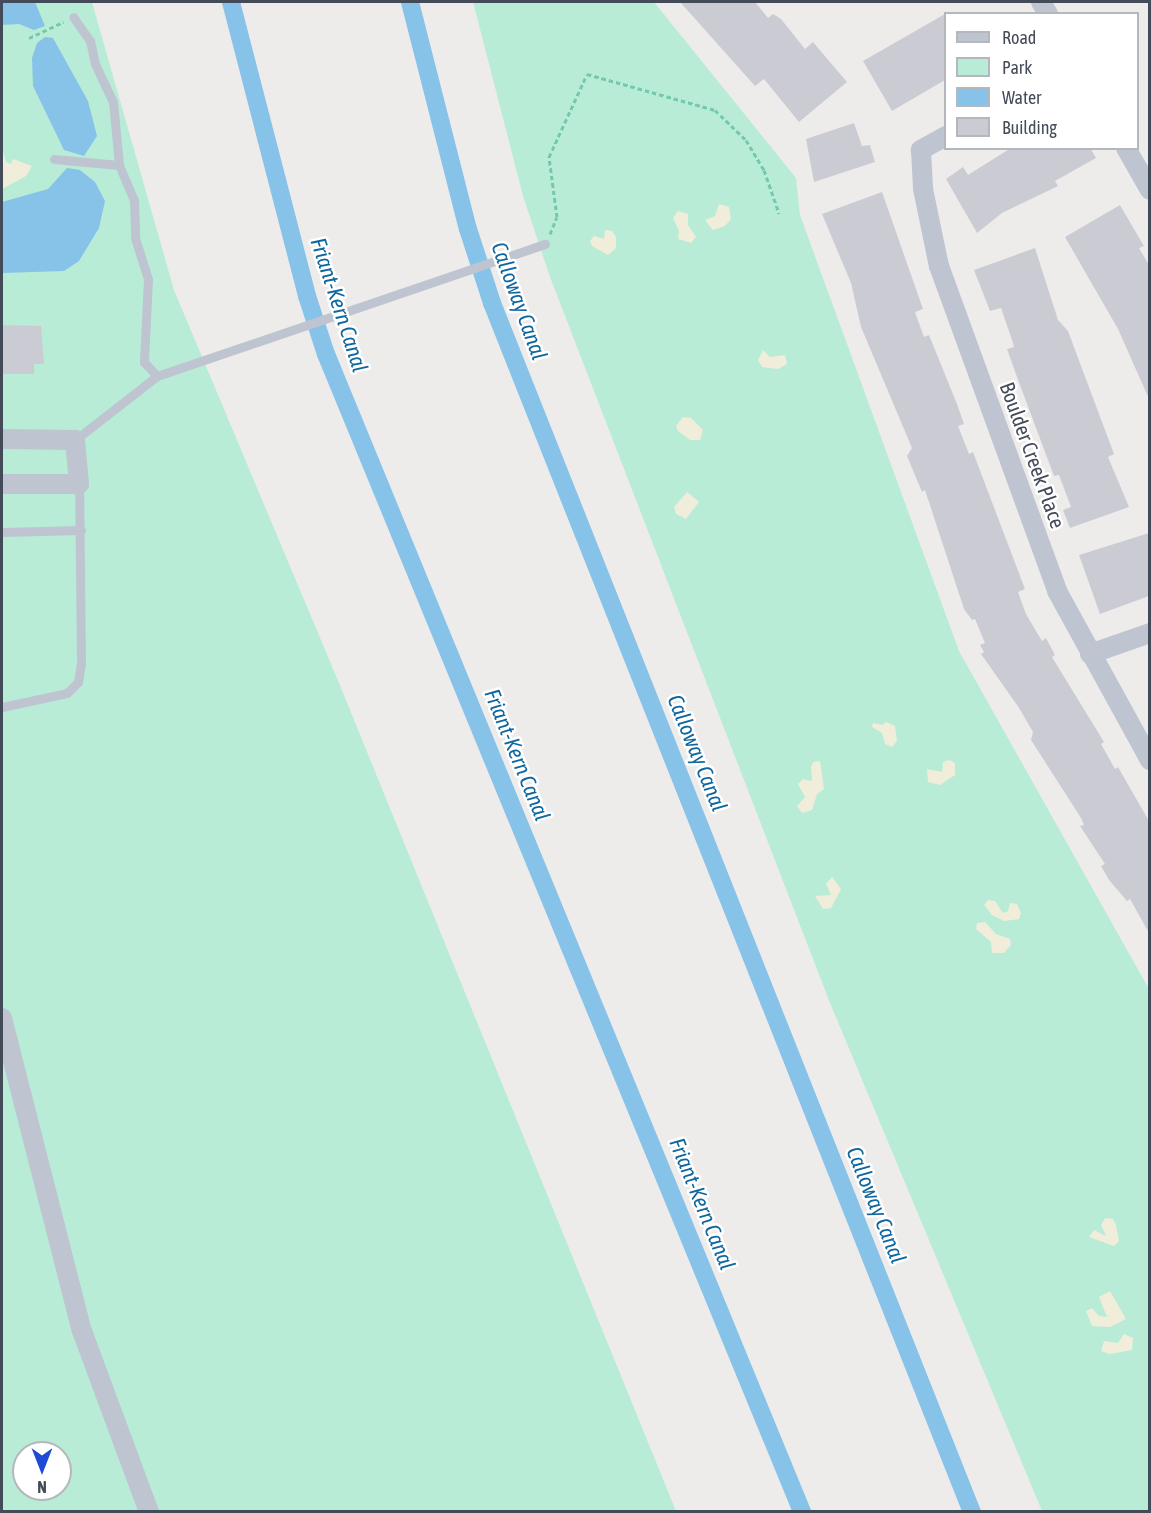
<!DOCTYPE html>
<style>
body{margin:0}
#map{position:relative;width:1151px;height:1513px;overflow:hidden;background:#eeeceb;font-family:"Asap Condensed",sans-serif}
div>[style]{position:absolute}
.green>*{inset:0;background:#b9ecd6}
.sand>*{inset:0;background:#f0eddb}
.water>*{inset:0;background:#87c2e9}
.canal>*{height:18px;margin:-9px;padding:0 9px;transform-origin:9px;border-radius:9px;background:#87c2e9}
.building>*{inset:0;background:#cbccd3}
.path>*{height:3px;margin-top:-1.5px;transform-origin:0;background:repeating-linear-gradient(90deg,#72c9ae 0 4.5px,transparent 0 7.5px)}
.lane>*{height:9px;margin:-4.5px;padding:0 4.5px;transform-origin:4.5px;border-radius:4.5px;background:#bec5d1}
.street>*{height:20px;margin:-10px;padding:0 10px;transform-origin:10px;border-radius:10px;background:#bec5d1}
span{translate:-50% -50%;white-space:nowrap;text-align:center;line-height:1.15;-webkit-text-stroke:5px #fff;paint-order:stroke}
.street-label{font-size:21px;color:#444b58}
.water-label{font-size:22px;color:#0f67a0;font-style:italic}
.frame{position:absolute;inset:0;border:3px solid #444b58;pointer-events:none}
.legend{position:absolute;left:944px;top:12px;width:195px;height:138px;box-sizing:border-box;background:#fff;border:2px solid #b4b7bc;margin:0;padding:8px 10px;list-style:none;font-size:18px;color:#444b58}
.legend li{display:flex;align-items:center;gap:12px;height:30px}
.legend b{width:30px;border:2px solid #b4b7bc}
.north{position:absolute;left:12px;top:1441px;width:60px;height:60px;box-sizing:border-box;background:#fff;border:2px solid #b4b7bc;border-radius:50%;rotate:180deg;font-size:16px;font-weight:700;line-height:24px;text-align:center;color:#444b58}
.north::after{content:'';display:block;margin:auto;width:21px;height:27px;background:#1d4bd6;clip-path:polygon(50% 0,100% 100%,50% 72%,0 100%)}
</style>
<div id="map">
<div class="green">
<i style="clip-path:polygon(evenodd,2px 2px,92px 2px,174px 290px,339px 683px,676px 1511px,2px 1511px,2px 2px,24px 1453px,60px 1453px,60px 1489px,24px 1489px,24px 1453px)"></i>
<i style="clip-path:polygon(473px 2px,654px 2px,796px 178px,800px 215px,959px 651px,1149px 989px,1149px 1511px,1042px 1511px,830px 1003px,550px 277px,523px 196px)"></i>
</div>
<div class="sand">
<i style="clip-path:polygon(2px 147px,6px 162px,11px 164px,13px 159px,32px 166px,26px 176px,2px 189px)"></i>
<i style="clip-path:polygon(719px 204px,729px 207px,731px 219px,725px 226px,713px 230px,705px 220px,715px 216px)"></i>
<i style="clip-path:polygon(678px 211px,688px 214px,688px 225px,696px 237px,691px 243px,678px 239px,679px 231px,673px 218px)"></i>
<i style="clip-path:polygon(605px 230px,612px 231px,616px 237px,616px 248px,608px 255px,592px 246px,590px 241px,594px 236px,604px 239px)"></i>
<i style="clip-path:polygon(763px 350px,770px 357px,785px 355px,787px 364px,778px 369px,762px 367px,758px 360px)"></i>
<i style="clip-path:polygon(683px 417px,691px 418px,703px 430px,700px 440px,690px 440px,678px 431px,676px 426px)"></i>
<i style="clip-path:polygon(687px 492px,699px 502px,686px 519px,676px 514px,674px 507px)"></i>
<i style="clip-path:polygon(886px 722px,895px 726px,897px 741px,892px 747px,885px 744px,882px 733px,872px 727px,873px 723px,882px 725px)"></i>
<i style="clip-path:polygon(949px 760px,955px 763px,955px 775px,940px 785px,928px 782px,927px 769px,942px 772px,943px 762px)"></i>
<i style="clip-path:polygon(820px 761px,824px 789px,817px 794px,812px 810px,802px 813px,797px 806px,805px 797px,798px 784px,803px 779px,812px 781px,811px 767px,813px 762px)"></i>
<i style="clip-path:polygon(832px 877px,841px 889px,831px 908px,823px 909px,815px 896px,831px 895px,826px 884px)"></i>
<i style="clip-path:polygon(988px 900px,995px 901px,1003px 913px,1008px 911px,1010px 903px,1017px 904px,1021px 913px,1019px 919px,1004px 921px,992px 915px,984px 905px)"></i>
<i style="clip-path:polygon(985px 922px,996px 934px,1010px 939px,1011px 945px,1004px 953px,992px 953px,991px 942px,976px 929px,977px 923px)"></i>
<i style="clip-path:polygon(1105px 1218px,1113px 1219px,1116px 1225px,1119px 1241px,1114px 1246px,1089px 1237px,1094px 1230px,1106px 1236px,1101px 1225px)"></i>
<i style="clip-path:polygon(1110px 1291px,1126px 1319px,1110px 1327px,1092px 1326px,1086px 1311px,1092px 1308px,1099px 1316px,1107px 1317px,1099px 1297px)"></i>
<i style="clip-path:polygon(1124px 1334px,1133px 1338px,1132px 1350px,1110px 1354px,1101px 1351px,1104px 1341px,1118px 1343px)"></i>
</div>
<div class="water">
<i style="clip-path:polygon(2px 2px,35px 2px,45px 26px,34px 30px,19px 24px,2px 25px)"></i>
<i style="clip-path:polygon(45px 37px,53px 38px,88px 101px,97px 136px,84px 156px,64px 150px,33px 86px,32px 58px,37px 43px)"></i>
<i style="clip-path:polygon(67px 168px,80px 170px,95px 182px,105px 201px,99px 228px,79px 261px,64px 271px,2px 273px,2px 202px,48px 189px)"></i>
</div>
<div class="canal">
<i style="left:231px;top:2px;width:304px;rotate:75.5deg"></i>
<i style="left:307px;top:296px;width:61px;rotate:71.9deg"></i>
<i style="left:326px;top:354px;width:1252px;rotate:67.65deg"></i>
<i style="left:410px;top:2px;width:234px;rotate:75.7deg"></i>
<i style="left:468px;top:229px;width:78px;rotate:72deg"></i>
<i style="left:492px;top:303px;width:1301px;rotate:68.35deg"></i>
</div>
<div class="building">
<i style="clip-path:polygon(680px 2px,755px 2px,768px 18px,773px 14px,781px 19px,805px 49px,813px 42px,847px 82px,799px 122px,764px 79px,755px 86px)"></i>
<i style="clip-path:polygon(945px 14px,945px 80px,892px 111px,863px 61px)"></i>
<i style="clip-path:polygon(854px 123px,862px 146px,870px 145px,875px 162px,814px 182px,806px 139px)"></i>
<i style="clip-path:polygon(1011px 148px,1090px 148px,1096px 158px,1055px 181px,1058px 186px,1002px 213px,977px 233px,946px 179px,963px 167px,968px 175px)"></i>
<i style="clip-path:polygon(882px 192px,923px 309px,915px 312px,924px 337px,929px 335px,957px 404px,964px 424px,958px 426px,969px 454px,973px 452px,1025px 589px,1018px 592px,1026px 614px,1042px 641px,1046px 638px,1055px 655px,1052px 657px,1104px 742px,1101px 744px,1115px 769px,1118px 767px,1149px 821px,1149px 933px,1130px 899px,1127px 901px,1109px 880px,1101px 866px,1105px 864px,1080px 826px,1084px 825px,1081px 818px,1031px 740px,1033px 732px,1019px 708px,981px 654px,984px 652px,980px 645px,985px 643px,975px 619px,972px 620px,964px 609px,925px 490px,922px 492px,907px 456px,912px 448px,861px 327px,851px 283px,822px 214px)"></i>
<i style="clip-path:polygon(1120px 205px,1144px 246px,1139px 248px,1149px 265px,1149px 399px,1118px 329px,1065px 237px)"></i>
<i style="clip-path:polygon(1035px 248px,1058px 320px,1068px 331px,1114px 454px,1108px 457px,1129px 507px,1070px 528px,1063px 510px,1071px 507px,1059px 475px,1054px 476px,1017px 377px,1007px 349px,1014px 347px,1013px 343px,1001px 308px,990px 311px,974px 270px)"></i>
<i style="clip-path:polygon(2px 325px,41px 326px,44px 364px,34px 364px,34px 374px,2px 374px)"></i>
<i style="clip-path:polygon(1149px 533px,1149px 596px,1100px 614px,1079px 555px)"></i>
</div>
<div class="path">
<i style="left:29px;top:38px;width:38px;rotate:-25deg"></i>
<i style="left:550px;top:234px;width:18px;rotate:-68deg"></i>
<i style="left:557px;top:217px;width:61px;rotate:-97.6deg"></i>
<i style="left:549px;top:157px;width:91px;rotate:-65.4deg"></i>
<i style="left:587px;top:74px;width:133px;rotate:15.7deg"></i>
<i style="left:715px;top:110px;width:43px;rotate:44.1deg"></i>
<i style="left:746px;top:140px;width:35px;rotate:59deg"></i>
<i style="left:764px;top:170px;width:46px;rotate:70.8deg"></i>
</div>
<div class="lane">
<i style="left:54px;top:159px;width:65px;rotate:5.3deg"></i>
<i style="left:119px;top:165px;width:63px;rotate:-95.4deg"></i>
<i style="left:113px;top:102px;width:42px;rotate:-115.3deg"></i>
<i style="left:95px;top:64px;width:24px;rotate:-102deg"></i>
<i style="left:90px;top:41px;width:29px;rotate:-125deg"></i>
<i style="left:119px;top:165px;width:39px;rotate:67deg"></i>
<i style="left:134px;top:201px;width:37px;rotate:88deg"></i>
<i style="left:135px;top:238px;width:43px;rotate:72.4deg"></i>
<i style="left:148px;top:279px;width:83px;rotate:92.8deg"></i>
<i style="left:144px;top:362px;width:19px;rotate:47deg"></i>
<i style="left:75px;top:440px;width:104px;rotate:-38deg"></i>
<i style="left:157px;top:376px;width:410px;rotate:-18.8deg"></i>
<i style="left:2px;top:532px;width:79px;rotate:-1.5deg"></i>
<i style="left:2px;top:707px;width:66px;rotate:-12.2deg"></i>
<i style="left:67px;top:693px;width:16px;rotate:-45deg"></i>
<i style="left:78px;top:682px;width:18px;rotate:-81deg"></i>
<i style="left:81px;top:664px;width:180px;rotate:-90.6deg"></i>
</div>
<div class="street">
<i style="left:1041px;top:2px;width:14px;rotate:60deg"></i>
<i style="left:946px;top:136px;width:29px;rotate:151deg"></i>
<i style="left:921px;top:150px;width:39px;rotate:87deg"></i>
<i style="left:923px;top:189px;width:79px;rotate:78.3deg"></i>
<i style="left:939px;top:266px;width:346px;rotate:70deg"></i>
<i style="left:1057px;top:591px;width:193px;rotate:61.2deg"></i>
<i style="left:1126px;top:148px;width:48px;rotate:60.3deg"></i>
<i style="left:2px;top:439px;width:73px;rotate:0.8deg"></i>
<i style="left:75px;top:440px;width:44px;rotate:84.8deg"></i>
<i style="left:79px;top:484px;width:77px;rotate:180deg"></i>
<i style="left:1090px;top:654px;width:64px;rotate:-19.3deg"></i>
<i style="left:2px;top:1018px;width:323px;rotate:75.7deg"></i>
<i style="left:82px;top:1331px;width:193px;rotate:69.7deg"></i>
</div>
<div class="street-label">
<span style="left:1033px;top:455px;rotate:70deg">Boulder Creek Place</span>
</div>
<div class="water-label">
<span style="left:519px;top:301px;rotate:70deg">Calloway Canal</span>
<span style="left:339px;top:305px;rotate:72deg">Friant-Kern Canal</span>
<span style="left:697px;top:753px;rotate:68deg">Calloway Canal</span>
<span style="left:517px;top:755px;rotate:68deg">Friant-Kern Canal</span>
<span style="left:702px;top:1204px;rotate:68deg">Friant-Kern Canal</span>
<span style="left:876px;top:1205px;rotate:68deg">Calloway Canal</span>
</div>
<div class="frame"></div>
<ul class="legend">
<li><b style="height:8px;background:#bec5d1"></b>Road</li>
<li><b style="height:16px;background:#b9ecd6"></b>Park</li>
<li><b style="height:16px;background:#87c2e9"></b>Water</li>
<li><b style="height:16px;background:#cbccd3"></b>Building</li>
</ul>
<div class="north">N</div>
</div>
